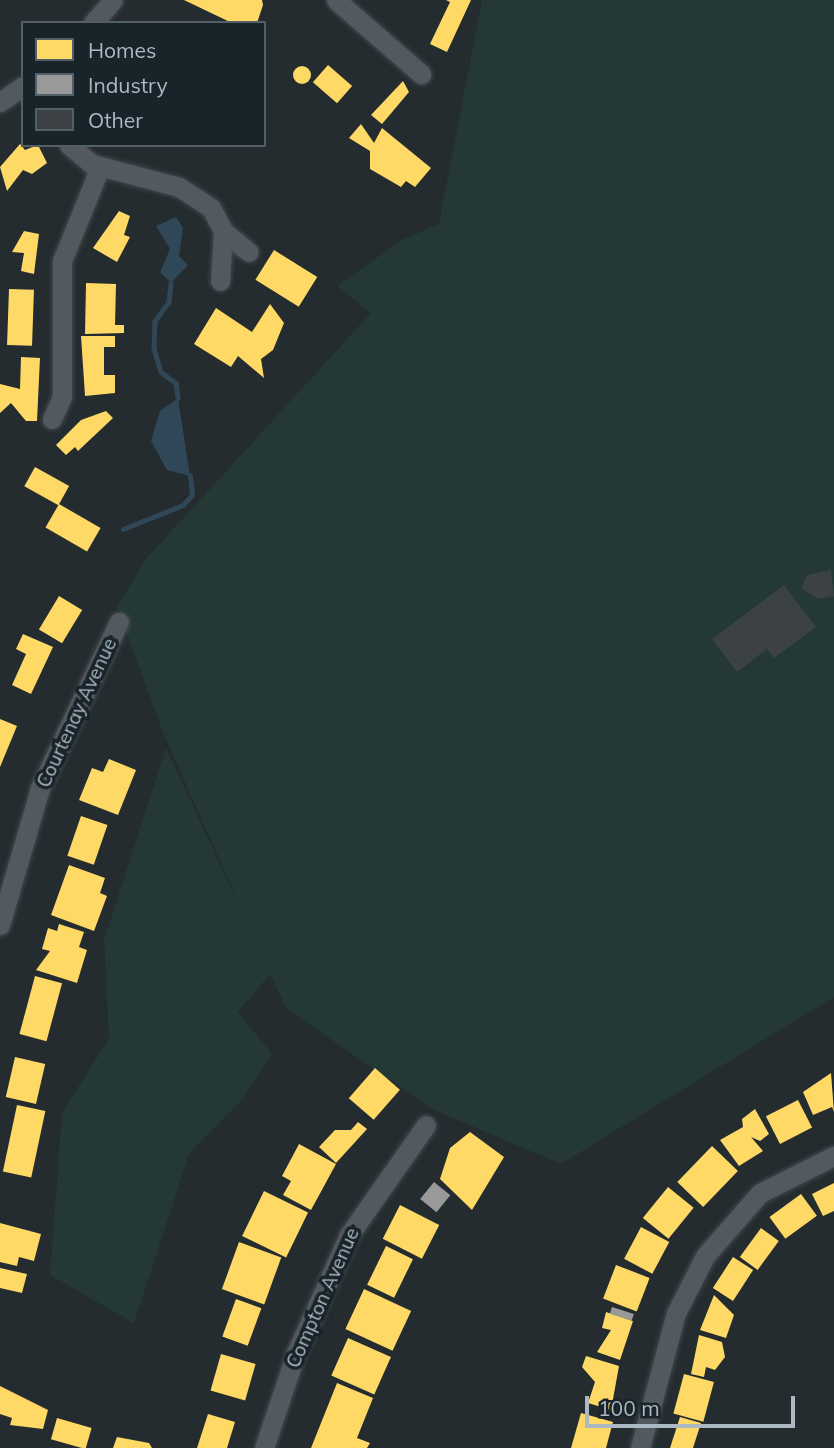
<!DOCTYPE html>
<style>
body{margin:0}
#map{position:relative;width:834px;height:1448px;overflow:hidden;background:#242c30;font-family:Mulish,sans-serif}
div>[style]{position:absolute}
.green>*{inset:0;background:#243835}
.water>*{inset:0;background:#2f4757}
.homes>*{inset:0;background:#ffd966;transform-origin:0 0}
.round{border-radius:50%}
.industry>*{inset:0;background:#999;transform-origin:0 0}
.stream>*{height:4.5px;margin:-2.25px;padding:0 2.25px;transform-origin:2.25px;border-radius:2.25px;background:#2f4757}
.building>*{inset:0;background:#3b4145}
.roads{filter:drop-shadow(0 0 2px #42484b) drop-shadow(0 0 2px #42484b)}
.minor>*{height:19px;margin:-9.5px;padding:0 9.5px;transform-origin:9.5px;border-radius:9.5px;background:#535a5f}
span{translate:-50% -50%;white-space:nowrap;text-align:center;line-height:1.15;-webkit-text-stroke:7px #18232a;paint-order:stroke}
.street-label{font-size:19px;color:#acb9c3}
.legend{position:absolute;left:21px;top:21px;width:245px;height:126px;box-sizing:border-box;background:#18232a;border:2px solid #535f67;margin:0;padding:9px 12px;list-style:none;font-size:21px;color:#acb9c3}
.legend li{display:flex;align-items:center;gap:14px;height:35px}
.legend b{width:35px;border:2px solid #535f67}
.scale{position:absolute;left:585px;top:1396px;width:210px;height:32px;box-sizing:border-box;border:4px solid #acb9c3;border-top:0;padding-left:9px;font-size:21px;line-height:24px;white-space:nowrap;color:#acb9c3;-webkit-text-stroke:5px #18232a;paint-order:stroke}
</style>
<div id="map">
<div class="green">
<i style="clip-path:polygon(482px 0,834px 0,834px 997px,561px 1164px,432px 1109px,287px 1009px,270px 974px,238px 1012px,272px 1054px,243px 1099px,189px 1154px,134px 1323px,50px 1275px,62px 1112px,109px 1039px,104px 940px,166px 748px,248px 924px,164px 735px,117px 607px,145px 560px,371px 313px,337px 286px,402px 240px,439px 224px)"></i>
</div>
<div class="water">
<i style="clip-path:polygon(176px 217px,183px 228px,179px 256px,188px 265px,171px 283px,160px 272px,170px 249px,156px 226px)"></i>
<i style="clip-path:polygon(178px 398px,190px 476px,167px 470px,151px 441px,160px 411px)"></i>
</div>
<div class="homes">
<i style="clip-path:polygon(184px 0,262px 0,263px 5px,257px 23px,232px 23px)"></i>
<i style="clip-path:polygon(446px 0,471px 0,447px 52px,430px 44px,450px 2px)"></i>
<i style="left:328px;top:65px;width:32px;height:23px;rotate:41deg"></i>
<i class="round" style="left:293px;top:66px;width:18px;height:18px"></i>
<i style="clip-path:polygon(403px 81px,409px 92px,382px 124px,371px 115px)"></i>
<i style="clip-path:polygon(361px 124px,374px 143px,382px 128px,431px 168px,415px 187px,406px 181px,401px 187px,370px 169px,370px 151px,349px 138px)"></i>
<i style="clip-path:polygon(20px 144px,25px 150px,38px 145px,47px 163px,32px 174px,23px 170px,7px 191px,0 167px)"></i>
<i style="clip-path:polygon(119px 211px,130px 216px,124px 235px,130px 237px,117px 262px,93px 248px)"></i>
<i style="clip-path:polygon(24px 231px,39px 234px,34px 274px,21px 271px,24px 253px,12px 252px)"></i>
<i style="left:274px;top:250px;width:51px;height:35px;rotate:32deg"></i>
<i style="clip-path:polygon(86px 283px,116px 284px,115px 325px,124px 325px,124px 333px,85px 334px)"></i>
<i style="left:9px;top:289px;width:25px;height:56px;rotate:2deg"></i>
<i style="clip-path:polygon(270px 304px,284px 323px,273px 350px,261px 359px,264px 378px,238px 356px,231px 367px,194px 344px,216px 308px,252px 332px)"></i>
<i style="clip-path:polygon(81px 336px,115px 336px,115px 347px,104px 347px,104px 375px,115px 375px,115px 393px,85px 396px)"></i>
<i style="clip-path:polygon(21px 357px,40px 358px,37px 421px,26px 421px,11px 403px,0 413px,0 384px,20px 389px)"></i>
<i style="clip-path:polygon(106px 411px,113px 418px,78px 451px,75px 447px,66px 455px,56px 445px,81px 420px)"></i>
<i style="left:35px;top:467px;width:39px;height:22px;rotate:29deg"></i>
<i style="left:59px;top:504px;width:48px;height:27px;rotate:30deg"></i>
<i style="left:59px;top:596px;width:27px;height:39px;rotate:31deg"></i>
<i style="clip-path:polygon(23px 634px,53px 647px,31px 694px,12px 685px,26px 654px,16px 649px)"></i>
<i style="clip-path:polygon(0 719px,17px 726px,0 767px)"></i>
<i style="clip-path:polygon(109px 759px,136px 770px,118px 815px,79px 800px,92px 768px,103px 772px)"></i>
<i style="left:81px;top:816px;width:28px;height:42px;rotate:19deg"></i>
<i style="clip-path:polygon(69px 865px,105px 878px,100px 893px,107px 896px,94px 931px,51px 915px)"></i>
<i style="clip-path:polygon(59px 924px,84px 932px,79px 947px,87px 950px,77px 983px,36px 970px,50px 951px,42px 949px,48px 928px,57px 931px)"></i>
<i style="left:35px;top:976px;width:28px;height:60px;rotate:15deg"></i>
<i style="left:15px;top:1057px;width:31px;height:41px;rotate:13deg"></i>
<i style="left:375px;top:1068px;width:33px;height:40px;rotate:41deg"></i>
<i style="clip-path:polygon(831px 1073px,834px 1112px,832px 1107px,813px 1115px,803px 1092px)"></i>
<i style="left:798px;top:1100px;width:31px;height:36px;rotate:63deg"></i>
<i style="left:17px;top:1105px;width:29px;height:68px;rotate:12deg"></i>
<i style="clip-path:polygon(755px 1109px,769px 1134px,760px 1141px,751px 1137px,763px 1151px,739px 1166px,720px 1140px,743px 1127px,742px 1119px)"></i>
<i style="clip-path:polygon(358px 1122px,367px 1129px,336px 1163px,319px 1147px,335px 1130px,351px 1130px)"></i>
<i style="clip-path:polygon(470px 1132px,504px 1157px,472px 1210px,440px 1179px,450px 1148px)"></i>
<i style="clip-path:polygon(299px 1144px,336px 1164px,311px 1210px,283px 1195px,291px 1181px,282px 1176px)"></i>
<i style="left:712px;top:1146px;width:36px;height:50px;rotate:44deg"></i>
<i style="clip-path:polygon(834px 1183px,834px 1211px,823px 1216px,812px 1194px)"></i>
<i style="left:668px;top:1187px;width:33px;height:40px;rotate:39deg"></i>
<i style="left:264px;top:1191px;width:49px;height:50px;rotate:26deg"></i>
<i style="left:801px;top:1194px;width:27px;height:39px;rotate:54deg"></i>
<i style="left:400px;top:1205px;width:44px;height:38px;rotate:27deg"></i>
<i style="clip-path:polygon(0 1223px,41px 1234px,34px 1261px,19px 1257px,17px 1266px,0 1262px)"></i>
<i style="left:641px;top:1227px;width:32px;height:36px;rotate:28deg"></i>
<i style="left:761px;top:1228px;width:22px;height:36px;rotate:36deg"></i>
<i style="left:239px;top:1242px;width:45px;height:50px;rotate:20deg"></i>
<i style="left:386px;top:1246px;width:30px;height:43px;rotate:26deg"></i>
<i style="left:733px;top:1257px;width:24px;height:37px;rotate:33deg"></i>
<i style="left:616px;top:1265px;width:36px;height:36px;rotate:21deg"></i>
<i style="clip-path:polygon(0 1268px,27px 1274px,22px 1293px,0 1288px)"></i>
<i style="left:364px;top:1289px;width:52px;height:44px;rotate:25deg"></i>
<i style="clip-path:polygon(714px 1295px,734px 1315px,726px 1338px,700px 1330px)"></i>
<i style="left:236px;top:1299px;width:27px;height:40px;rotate:20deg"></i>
<i style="clip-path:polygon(606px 1312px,633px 1321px,620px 1360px,597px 1352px,611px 1330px,602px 1328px)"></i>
<i style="clip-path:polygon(699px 1335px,722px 1342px,725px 1357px,715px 1370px,706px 1367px,704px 1377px,691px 1374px)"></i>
<i style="left:348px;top:1338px;width:47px;height:41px;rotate:24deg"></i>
<i style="left:221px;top:1354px;width:36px;height:38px;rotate:16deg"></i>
<i style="clip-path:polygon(586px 1356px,619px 1366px,611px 1410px,588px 1403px,595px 1382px,582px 1367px)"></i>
<i style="left:684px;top:1374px;width:31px;height:41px;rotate:15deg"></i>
<i style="clip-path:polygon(337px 1383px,373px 1398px,357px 1438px,370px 1443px,367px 1448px,311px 1448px)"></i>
<i style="clip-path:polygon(0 1386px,48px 1410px,43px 1429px,10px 1425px,12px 1418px,0 1414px)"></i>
<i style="clip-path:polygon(581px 1413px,613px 1422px,606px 1448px,571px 1448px)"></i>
<i style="clip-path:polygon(208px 1414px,235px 1422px,227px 1448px,197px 1448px)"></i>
<i style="clip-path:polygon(680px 1417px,701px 1423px,693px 1448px,670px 1448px)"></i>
<i style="left:57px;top:1418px;width:36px;height:22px;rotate:16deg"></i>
<i style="clip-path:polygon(117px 1437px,149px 1443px,152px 1448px,113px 1448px)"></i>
</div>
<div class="industry">
<i style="left:434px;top:1182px;width:21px;height:22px;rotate:39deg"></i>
<i style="left:612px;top:1307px;width:23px;height:7px;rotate:18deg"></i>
</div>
<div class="stream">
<i style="left:171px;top:283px;width:19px;rotate:96deg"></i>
<i style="left:169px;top:302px;width:24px;rotate:126deg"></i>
<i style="left:155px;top:321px;width:27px;rotate:92deg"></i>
<i style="left:154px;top:348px;width:25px;rotate:74deg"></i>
<i style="left:161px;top:372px;width:19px;rotate:36deg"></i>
<i style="left:176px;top:383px;width:15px;rotate:82deg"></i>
<i style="left:123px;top:529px;width:65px;rotate:-21.8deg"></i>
<i style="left:183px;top:505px;width:13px;rotate:-48deg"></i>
<i style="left:192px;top:495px;width:19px;rotate:-96deg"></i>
</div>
<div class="building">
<i style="clip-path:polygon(831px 570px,834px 596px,818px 599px,801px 588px,807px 575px)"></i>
<i style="clip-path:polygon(784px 585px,816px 627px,774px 658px,767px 649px,737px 672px,712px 639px)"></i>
</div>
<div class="roads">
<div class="minor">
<i style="left:336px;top:0;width:113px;rotate:41deg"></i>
<i style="left:93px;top:23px;width:30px;rotate:-49deg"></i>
<i style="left:0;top:102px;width:28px;rotate:-35deg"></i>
<i style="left:69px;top:145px;width:30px;rotate:40deg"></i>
<i style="left:92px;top:164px;width:90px;rotate:14.8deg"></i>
<i style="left:179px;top:187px;width:38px;rotate:33deg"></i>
<i style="left:211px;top:208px;width:26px;rotate:62deg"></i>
<i style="left:223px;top:231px;width:50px;rotate:93.4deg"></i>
<i style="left:223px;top:231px;width:33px;rotate:39deg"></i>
<i style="left:52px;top:419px;width:24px;rotate:-66deg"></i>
<i style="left:62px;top:397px;width:136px;rotate:-90deg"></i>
<i style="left:62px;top:261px;width:101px;rotate:-68deg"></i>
<i style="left:0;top:925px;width:143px;rotate:-73.7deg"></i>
<i style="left:40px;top:788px;width:184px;rotate:-64.6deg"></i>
<i style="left:264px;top:1448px;width:100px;rotate:-71.4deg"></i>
<i style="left:296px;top:1353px;width:129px;rotate:-65.8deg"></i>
<i style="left:349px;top:1235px;width:134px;rotate:-55deg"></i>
<i style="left:640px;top:1448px;width:140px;rotate:-75.1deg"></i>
<i style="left:676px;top:1313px;width:64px;rotate:-63deg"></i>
<i style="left:705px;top:1256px;width:84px;rotate:-48.9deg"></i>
<i style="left:760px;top:1193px;width:83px;rotate:-26.6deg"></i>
</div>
</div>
<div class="street-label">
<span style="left:77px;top:713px;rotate:-65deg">Courtenay Avenue</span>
<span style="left:323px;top:1298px;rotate:-66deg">Compton Avenue</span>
</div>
<ul class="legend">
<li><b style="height:19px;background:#ffd966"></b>Homes</li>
<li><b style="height:19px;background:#999"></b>Industry</li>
<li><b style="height:19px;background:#3b4145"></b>Other</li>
</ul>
<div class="scale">100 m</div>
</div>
